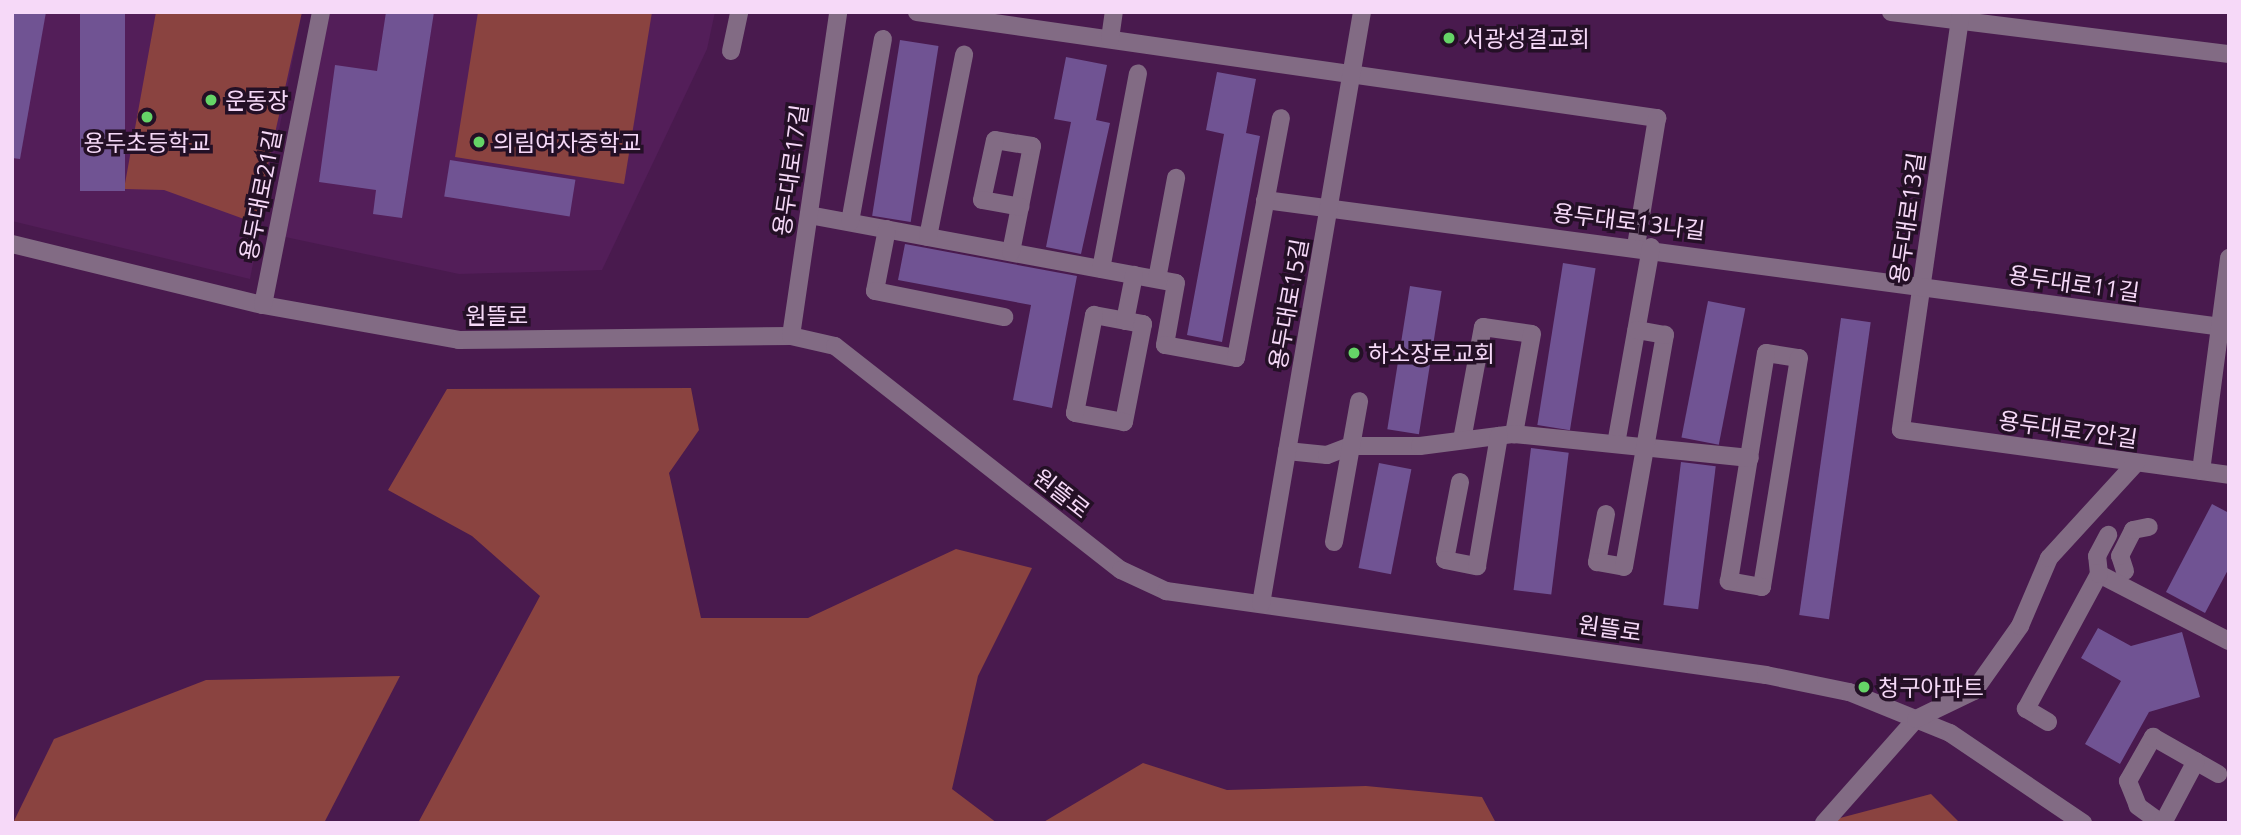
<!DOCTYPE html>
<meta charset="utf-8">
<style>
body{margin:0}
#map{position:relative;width:2241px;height:835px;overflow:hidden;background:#491a4e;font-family:"Open Sans","Noto Sans KR",sans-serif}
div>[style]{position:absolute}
.built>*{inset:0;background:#531e59}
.green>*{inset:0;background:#8a4340}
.building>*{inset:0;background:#705393;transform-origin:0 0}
.minor>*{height:18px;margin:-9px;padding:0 9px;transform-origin:9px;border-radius:9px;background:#826b84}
.dots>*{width:19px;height:19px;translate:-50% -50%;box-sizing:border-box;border:4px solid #241026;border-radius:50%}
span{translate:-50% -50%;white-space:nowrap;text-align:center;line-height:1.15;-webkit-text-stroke:7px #241026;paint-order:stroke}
.poi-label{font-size:23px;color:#f6d9f8}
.left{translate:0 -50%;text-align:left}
.street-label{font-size:23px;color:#f6d9f8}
.frame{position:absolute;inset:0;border:14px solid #f6d9f8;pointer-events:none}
</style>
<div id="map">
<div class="built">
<i style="clip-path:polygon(12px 12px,302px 12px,250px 279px,12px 221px)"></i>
<i style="clip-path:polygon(323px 12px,715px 12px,707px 49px,602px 270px,459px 274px,276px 235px)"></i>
</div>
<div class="green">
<i style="clip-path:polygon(156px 12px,302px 12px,255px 223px,164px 190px,124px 189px)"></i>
<i style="clip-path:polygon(478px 12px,652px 12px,624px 184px,455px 157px)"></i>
<i style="clip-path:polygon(691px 388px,699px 430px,669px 473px,701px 618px,808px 618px,956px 549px,1032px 568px,978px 676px,952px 789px,997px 823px,418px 823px,540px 596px,472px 536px,388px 490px,447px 389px)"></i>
<i style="clip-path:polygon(400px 676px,324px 823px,13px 823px,54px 739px,206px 680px)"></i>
<i style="clip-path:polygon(1143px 763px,1227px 790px,1366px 786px,1482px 797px,1496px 823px,1042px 823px)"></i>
<i style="clip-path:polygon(1931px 794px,1960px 823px,1821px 823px)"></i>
</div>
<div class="building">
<i style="clip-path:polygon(12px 12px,46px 12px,20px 159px,12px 158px)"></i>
<i style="left:80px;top:12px;width:45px;height:179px"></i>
<i style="clip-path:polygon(386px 12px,434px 12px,402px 218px,373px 214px,376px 190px,319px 182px,335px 65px,377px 71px)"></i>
<i style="left:900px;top:40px;width:39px;height:178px;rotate:9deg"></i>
<i style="clip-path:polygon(1066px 57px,1107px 65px,1096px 120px,1110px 123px,1081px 254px,1046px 247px,1071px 122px,1054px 119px)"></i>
<i style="clip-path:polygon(1217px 72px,1256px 79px,1246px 133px,1260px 136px,1222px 342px,1187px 335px,1224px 134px,1206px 130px)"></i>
<i style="left:450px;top:160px;width:127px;height:37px;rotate:9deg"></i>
<i style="clip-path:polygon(905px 244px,1077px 276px,1052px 408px,1013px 400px,1031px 305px,898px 280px)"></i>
<i style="left:1563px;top:263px;width:33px;height:164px;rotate:9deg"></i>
<i style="left:1410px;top:286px;width:32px;height:145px;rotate:9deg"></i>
<i style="left:1708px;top:301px;width:38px;height:139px;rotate:11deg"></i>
<i style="left:1841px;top:318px;width:30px;height:300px;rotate:8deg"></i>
<i style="left:1531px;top:448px;width:38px;height:143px;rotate:7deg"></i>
<i style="left:1681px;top:462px;width:35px;height:144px;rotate:7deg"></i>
<i style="left:1379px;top:463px;width:33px;height:107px;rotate:11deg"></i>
<i style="clip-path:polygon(2212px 504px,2229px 513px,2229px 568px,2205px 613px,2166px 592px)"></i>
<i style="clip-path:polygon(2098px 628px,2131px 646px,2182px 632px,2200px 697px,2149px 712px,2120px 764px,2085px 744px,2121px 681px,2081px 658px)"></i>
</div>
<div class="minor">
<i style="left:917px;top:12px;width:748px;rotate:8.15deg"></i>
<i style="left:1657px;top:118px;width:130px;rotate:99.3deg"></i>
<i style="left:1891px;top:12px;width:341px;rotate:7.1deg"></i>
<i style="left:1961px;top:12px;width:422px;rotate:98.2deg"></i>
<i style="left:1901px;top:430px;width:331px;rotate:7.8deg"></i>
<i style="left:1110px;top:39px;width:27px;rotate:-82deg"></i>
<i style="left:731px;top:51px;width:40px;rotate:-78deg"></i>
<i style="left:1265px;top:200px;width:972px;rotate:7.56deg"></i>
<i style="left:809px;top:215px;width:373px;rotate:10.5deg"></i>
<i style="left:1176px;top:283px;width:63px;rotate:100.1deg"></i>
<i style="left:1165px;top:345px;width:72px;rotate:10.4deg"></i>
<i style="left:1236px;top:358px;width:244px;rotate:-79.4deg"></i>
<i style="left:850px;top:222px;width:186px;rotate:-79.8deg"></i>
<i style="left:887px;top:229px;width:63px;rotate:101deg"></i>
<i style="left:875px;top:291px;width:132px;rotate:11.4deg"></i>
<i style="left:928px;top:237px;width:186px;rotate:-78.8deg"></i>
<i style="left:12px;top:244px;width:258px;rotate:13.7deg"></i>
<i style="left:263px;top:305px;width:199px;rotate:10.1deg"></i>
<i style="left:459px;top:340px;width:332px;rotate:-0.7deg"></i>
<i style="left:791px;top:336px;width:45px;rotate:12.8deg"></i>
<i style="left:835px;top:346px;width:363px;rotate:38.1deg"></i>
<i style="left:1121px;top:570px;width:50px;rotate:25deg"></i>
<i style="left:1166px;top:591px;width:606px;rotate:7.97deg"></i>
<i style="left:1766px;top:675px;width:85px;rotate:11.6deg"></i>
<i style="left:1849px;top:692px;width:109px;rotate:22.1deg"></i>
<i style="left:1950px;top:733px;width:161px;rotate:34.1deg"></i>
<i style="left:1011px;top:252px;width:108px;rotate:-78.8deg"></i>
<i style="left:1032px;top:146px;width:37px;rotate:-171deg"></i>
<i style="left:995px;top:140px;width:61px;rotate:102.2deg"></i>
<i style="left:982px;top:200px;width:39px;rotate:10deg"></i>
<i style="left:1101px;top:269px;width:199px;rotate:-79.3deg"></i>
<i style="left:1157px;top:279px;width:103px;rotate:-79.3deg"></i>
<i style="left:263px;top:305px;width:299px;rotate:-78.8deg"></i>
<i style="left:1094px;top:315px;width:50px;rotate:10.4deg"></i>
<i style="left:1143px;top:324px;width:100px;rotate:101deg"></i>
<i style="left:1124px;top:422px;width:50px;rotate:-169.6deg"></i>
<i style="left:1075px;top:413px;width:100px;rotate:-79deg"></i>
<i style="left:1125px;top:321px;width:47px;rotate:-78.9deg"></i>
<i style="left:791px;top:336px;width:327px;rotate:-81.7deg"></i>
<i style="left:1766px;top:353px;width:33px;rotate:9deg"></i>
<i style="left:1799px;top:358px;width:232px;rotate:99.2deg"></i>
<i style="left:1762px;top:587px;width:34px;rotate:-170deg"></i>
<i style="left:1729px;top:581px;width:231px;rotate:-80.8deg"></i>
<i style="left:1462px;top:440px;width:115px;rotate:-79.5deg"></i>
<i style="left:1483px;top:327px;width:49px;rotate:8.1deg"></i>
<i style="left:1532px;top:334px;width:102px;rotate:100.2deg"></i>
<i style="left:1616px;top:444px;width:200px;rotate:-79.9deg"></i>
<i style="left:1287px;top:451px;width:40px;rotate:5.7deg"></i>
<i style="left:1327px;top:455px;width:26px;rotate:-21deg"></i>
<i style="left:1351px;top:446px;width:69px"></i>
<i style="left:1420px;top:446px;width:95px;rotate:-7.3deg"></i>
<i style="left:1514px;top:434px;width:237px;rotate:5.8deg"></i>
<i style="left:2201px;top:471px;width:215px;rotate:-82.5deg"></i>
<i style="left:1460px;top:482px;width:79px;rotate:100.9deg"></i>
<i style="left:1445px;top:560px;width:33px;rotate:11deg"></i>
<i style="left:1477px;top:566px;width:132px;rotate:-80.4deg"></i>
<i style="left:1606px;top:514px;width:49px;rotate:100.6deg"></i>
<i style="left:1597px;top:562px;width:27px;rotate:10deg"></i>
<i style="left:1624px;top:567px;width:236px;rotate:-80deg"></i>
<i style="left:1665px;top:335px;width:29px;rotate:-170deg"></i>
<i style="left:1334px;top:542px;width:143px;rotate:-79.9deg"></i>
<i style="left:2125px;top:571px;width:16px;rotate:-108deg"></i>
<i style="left:2120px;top:556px;width:29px;rotate:-63deg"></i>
<i style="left:2133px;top:530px;width:16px;rotate:-11deg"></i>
<i style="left:2099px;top:574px;width:146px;rotate:27.3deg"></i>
<i style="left:1261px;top:604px;width:601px;rotate:-80.32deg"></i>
<i style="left:2048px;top:722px;width:26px;rotate:-149deg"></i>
<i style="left:2026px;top:709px;width:153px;rotate:-61.6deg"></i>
<i style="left:2099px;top:574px;width:18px;rotate:-96deg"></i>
<i style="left:2097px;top:556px;width:24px;rotate:-62deg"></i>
<i style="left:1824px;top:823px;width:139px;rotate:-48.5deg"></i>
<i style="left:1916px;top:719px;width:64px;rotate:-25.8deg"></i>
<i style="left:1974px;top:691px;width:80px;rotate:-54.7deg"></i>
<i style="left:2020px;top:626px;width:74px;rotate:-66.9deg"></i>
<i style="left:2049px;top:558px;width:129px;rotate:-47.5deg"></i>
<i style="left:2161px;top:823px;width:29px;rotate:-144deg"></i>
<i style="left:2138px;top:806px;width:27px;rotate:-112deg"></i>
<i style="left:2128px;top:781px;width:51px;rotate:-60.4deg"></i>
<i style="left:2153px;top:737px;width:75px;rotate:29.6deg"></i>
<i style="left:2163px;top:823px;width:70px;rotate:-62deg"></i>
</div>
<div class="dots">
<i style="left:1449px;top:38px;background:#65d467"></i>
<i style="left:211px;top:100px;background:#65d467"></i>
<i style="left:147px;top:117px;background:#65d467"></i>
<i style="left:479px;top:142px;background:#65d467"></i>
<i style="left:1354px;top:353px;background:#65d467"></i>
<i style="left:1864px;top:687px;background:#65d467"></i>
</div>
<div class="poi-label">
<span class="left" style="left:1463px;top:38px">서광성결교회</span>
<span class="left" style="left:225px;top:100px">운동장</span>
<span style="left:147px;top:142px">용두초등학교</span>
<span class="left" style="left:493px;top:142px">의림여자중학교</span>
<span class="left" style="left:1368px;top:353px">하소장로교회</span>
<span class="left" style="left:1878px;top:687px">청구아파트</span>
</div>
<div class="street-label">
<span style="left:790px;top:170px;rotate:-82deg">용두대로17길</span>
<span style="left:260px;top:195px;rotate:-79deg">용두대로21길</span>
<span style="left:1907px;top:218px;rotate:-82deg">용두대로13길</span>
<span style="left:1629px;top:221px;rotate:7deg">용두대로13나길</span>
<span style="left:2074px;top:283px;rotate:8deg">용두대로11길</span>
<span style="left:1288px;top:304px;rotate:-80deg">용두대로15길</span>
<span style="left:497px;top:315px">원뜰로</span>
<span style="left:2068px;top:429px;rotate:8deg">용두대로7안길</span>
<span style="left:1062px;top:493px;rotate:38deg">원뜰로</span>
<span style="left:1610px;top:628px;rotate:8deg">원뜰로</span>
</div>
<div class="frame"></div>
</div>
